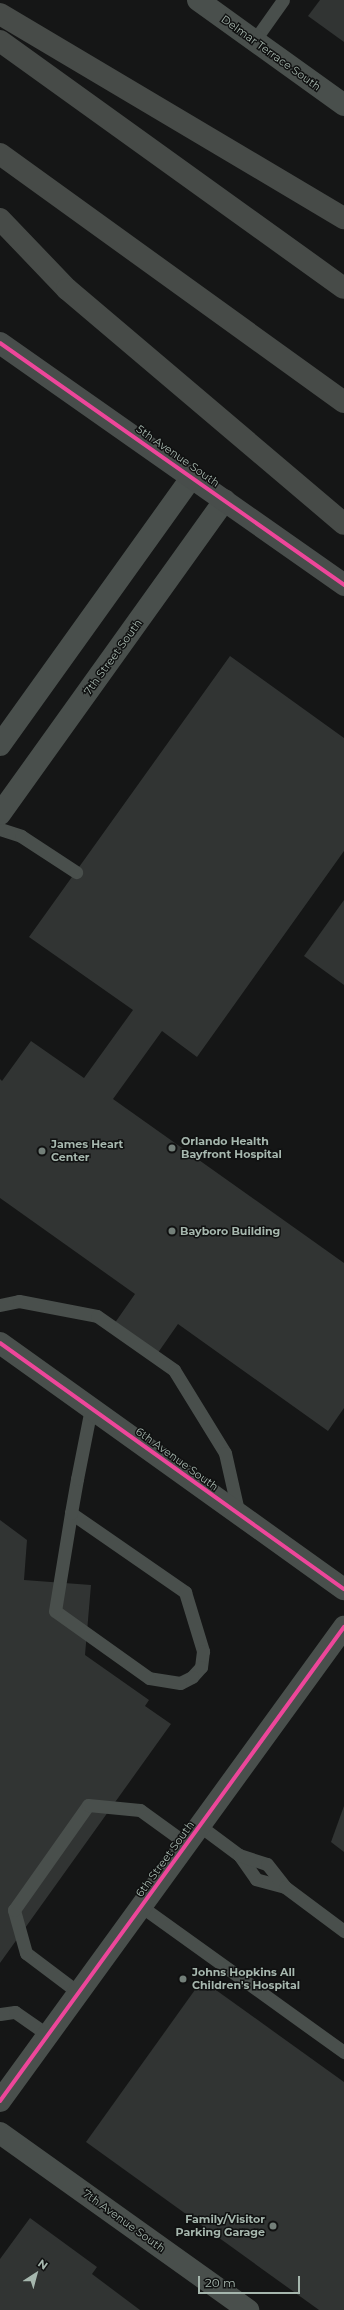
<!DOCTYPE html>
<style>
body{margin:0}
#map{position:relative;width:344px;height:2310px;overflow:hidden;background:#151616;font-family:Montserrat,sans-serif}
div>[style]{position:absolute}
.building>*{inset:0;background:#313433}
.service>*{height:13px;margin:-6.5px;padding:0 6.5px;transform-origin:6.5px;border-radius:6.5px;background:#494f4c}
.minor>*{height:22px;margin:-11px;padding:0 11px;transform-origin:11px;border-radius:11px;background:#494f4c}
.tertiary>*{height:22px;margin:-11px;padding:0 11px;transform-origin:11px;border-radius:11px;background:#494f4c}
.secondary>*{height:22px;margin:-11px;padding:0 11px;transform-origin:11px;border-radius:11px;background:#484d4b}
.motorway>*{height:22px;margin:-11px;padding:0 11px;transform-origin:11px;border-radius:11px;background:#474b48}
.cycleway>*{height:4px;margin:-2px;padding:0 2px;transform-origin:2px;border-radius:2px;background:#ed469a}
.dots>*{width:11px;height:11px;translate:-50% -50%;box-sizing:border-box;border:2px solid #101111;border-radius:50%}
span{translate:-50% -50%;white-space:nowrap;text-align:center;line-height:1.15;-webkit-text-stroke:3px #101111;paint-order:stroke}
.street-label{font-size:11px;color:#a6b7ae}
.poi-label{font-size:11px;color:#a6b7ae;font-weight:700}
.left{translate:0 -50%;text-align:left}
.right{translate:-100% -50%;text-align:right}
.north{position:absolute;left:16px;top:2254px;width:40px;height:40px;-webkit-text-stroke:3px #101111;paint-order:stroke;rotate:36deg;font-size:11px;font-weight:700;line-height:16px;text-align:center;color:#a6b7ae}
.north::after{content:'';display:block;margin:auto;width:14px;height:18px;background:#a6b7ae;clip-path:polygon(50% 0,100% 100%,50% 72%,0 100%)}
.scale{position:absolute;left:198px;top:2276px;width:102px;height:18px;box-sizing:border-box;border:2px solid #a6b7ae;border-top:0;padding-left:5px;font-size:12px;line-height:14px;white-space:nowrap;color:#a6b7ae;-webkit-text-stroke:3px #101111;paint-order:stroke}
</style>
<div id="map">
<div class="building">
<i style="clip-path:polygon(320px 0,344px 0,344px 42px,308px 16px)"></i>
<i style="clip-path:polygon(230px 656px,344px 738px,344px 851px,197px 1057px,162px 1031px,113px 1099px,344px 1263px,344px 1408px,328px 1431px,178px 1324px,155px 1357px,112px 1327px,135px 1294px,0 1198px,0 1079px,2px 1081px,31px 1041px,84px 1078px,133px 1010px,29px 937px)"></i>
<i style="clip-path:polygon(344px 900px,344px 985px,304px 956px)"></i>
<i style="clip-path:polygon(0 1520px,27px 1540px,24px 1580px,91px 1585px,85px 1655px,149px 1700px,145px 1706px,171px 1724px,0 1963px)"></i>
<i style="clip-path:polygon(344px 1806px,344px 1852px,331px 1842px)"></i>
<i style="clip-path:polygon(202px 1980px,344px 2082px,344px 2310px,319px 2310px,86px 2142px)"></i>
<i style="clip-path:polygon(30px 2218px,97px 2267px,92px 2274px,140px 2310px,0 2310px,0 2259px)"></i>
</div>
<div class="service">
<i style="left:254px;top:41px;width:50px;rotate:-54.7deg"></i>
<i style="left:0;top:829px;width:22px;rotate:18deg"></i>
<i style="left:21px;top:836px;width:66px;rotate:33.2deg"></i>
<i style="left:0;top:1305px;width:19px;rotate:-12deg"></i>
<i style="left:19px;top:1301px;width:79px;rotate:10.9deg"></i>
<i style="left:97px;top:1316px;width:94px;rotate:35deg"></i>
<i style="left:174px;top:1370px;width:97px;rotate:58.4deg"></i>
<i style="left:225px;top:1453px;width:64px;rotate:77.3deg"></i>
<i style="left:71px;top:1513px;width:139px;rotate:34.7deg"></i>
<i style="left:185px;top:1592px;width:62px;rotate:73deg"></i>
<i style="left:203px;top:1651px;width:16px;rotate:97deg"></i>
<i style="left:201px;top:1667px;width:13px;rotate:132deg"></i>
<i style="left:192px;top:1677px;width:13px;rotate:153deg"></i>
<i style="left:180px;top:1683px;width:31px;rotate:-171deg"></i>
<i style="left:149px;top:1678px;width:115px;rotate:-144.5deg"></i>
<i style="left:55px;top:1611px;width:99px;rotate:-80.7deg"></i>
<i style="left:71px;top:1513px;width:35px;rotate:-80deg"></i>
<i style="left:77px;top:1479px;width:72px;rotate:-78.8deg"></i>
<i style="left:200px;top:1826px;width:49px;rotate:36.6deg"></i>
<i style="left:285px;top:1887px;width:30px;rotate:-165deg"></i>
<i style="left:256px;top:1879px;width:29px;rotate:-125deg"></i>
<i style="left:239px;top:1855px;width:29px;rotate:18deg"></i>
<i style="left:267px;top:1864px;width:29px;rotate:52deg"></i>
<i style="left:285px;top:1887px;width:74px;rotate:36.7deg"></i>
<i style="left:142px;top:1907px;width:249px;rotate:35.7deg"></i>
<i style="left:79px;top:1993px;width:66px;rotate:-143deg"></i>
<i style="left:26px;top:1953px;width:45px;rotate:-105.6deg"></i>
<i style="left:14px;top:1910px;width:128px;rotate:-54.8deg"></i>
<i style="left:88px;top:1805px;width:52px;rotate:5.5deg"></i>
<i style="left:140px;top:1810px;width:58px;rotate:35.9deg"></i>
<i style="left:0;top:2014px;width:15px;rotate:-8deg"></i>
<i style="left:15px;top:2012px;width:40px;rotate:34.9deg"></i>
</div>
<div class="minor">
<i style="left:198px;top:0;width:180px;rotate:35.7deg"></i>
<i style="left:0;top:745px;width:330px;rotate:-54.4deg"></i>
<i style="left:0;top:814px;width:386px;rotate:-54.4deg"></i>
<i style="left:0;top:2101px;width:586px;rotate:-54.03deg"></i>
<i style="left:0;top:2133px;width:305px;rotate:35.5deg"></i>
</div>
<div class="tertiary">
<i style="left:0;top:1343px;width:423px;rotate:35.6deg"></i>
</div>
<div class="secondary">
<i style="left:0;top:343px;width:421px;rotate:35.1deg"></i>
</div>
<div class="motorway">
<i style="left:0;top:14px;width:400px;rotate:30.7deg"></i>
<i style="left:0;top:41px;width:423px;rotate:35.7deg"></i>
<i style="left:0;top:154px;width:424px;rotate:35.8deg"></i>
<i style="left:0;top:219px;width:97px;rotate:46.3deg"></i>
<i style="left:67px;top:289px;width:363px;rotate:40.3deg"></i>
</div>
<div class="cycleway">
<i style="left:0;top:343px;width:421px;rotate:35.1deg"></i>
<i style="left:0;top:1343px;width:423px;rotate:35.6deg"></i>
<i style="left:0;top:2101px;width:586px;rotate:-54.03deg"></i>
</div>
<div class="dots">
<i style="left:172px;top:1148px;background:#737f79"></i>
<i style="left:42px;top:1151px;background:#737f79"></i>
<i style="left:172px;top:1231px;background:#737f79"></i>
<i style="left:183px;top:1979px;background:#737f79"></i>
<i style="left:273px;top:2226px;background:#737f79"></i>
</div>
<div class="street-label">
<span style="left:271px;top:53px;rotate:36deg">Delmar Terrace South</span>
<span style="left:178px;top:456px;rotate:35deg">5th Avenue South</span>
<span style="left:113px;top:657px;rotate:-54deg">7th Street South</span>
<span style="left:177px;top:1459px;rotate:36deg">6th Avenue South</span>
<span style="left:165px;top:1859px;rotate:-54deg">6th Street South</span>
<span style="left:124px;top:2221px;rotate:36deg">7th Avenue South</span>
</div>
<div class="poi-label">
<span class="left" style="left:181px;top:1148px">Orlando Health<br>Bayfront Hospital</span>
<span class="left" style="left:51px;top:1151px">James Heart<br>Center</span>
<span class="left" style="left:180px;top:1231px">Bayboro Building</span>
<span class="left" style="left:192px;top:1979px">Johns Hopkins All<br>Children's Hospital</span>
<span class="right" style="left:265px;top:2226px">Family/Visitor<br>Parking Garage</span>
</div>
<div class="north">N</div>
<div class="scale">20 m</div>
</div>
